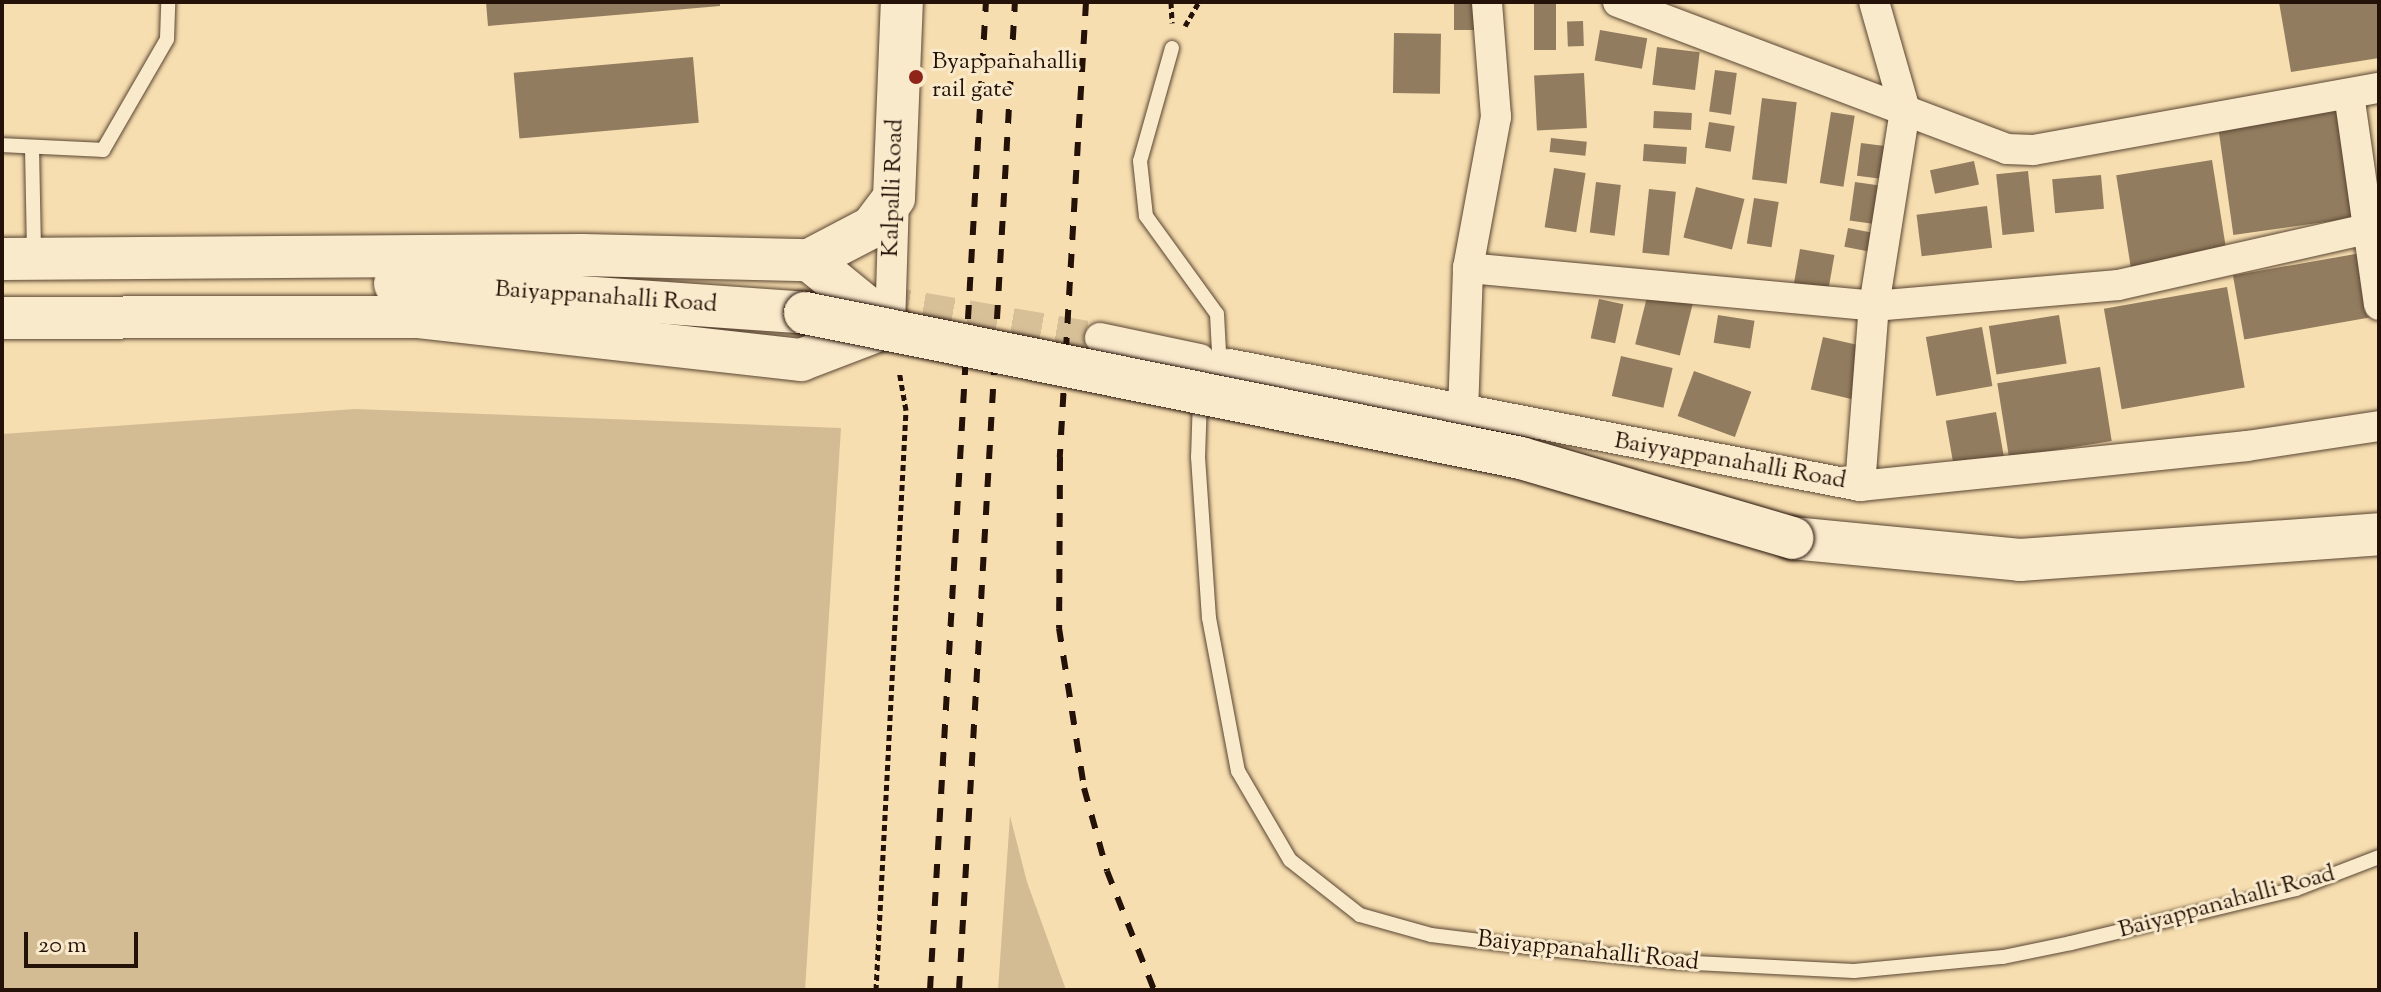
<!DOCTYPE html>
<style>
body{margin:0}
#map{position:relative;width:2381px;height:992px;overflow:hidden;background:#f7deb0;font-family:"Sorts Mill Goudy",serif}
div>[style]{position:absolute}
.green>*{inset:0;background:#d3bb93}
.building>*{inset:0;background:#927c5f;transform-origin:0 0}
.street-tunnel>*{height:30px;margin-top:-15px;transform-origin:0;background:repeating-linear-gradient(90deg,#d7bf97 0 30px,transparent 0 45px)}
.path>*{height:5px;margin-top:-2.5px;transform-origin:0;background:repeating-linear-gradient(90deg,#241208 0 6px,transparent 0 10px)}
.roads{filter:drop-shadow(0 0 2px #594532) drop-shadow(0 0 2px #594532)}
.lane>*{height:14px;margin:-7px;padding:0 7px;transform-origin:7px;border-radius:7px;background:#faeacc}
.street>*{height:30px;margin:-15px;padding:0 15px;transform-origin:15px;border-radius:15px;background:#faeacc}
.secondary>*{height:42px;margin:-21px;padding:0 21px;transform-origin:21px;border-radius:21px;background:#faeacc}
.rail>*{height:6px;margin-top:-3px;transform-origin:0;background:repeating-linear-gradient(90deg,#241208 0 14px,transparent 0 28px)}
.bridges{filter:drop-shadow(0 0 2px #241208) drop-shadow(0 0 2px #241208)}
.secondary-bridge>*{height:42px;margin:-21px;padding:0 21px;transform-origin:21px;border-radius:21px;background:#faeacc}
.dots>*{width:22px;height:22px;translate:-50% -50%;box-sizing:border-box;border:4px solid #faeacc;border-radius:50%}
span{translate:-50% -50%;white-space:nowrap;text-align:center;line-height:1.15;-webkit-text-stroke:6px #faeacc;paint-order:stroke}
.poi-label{font-size:24px;color:#241208}
.left{translate:0 -50%;text-align:left}
.street-label{font-size:24px;color:#241208}
.frame{position:absolute;inset:0;border:4px solid #241208;pointer-events:none}
.scale{position:absolute;left:24px;top:932px;width:114px;height:36px;box-sizing:border-box;border:4px solid #241208;border-top:0;padding-left:10px;font-size:24px;line-height:28px;white-space:nowrap;color:#241208;-webkit-text-stroke:6px #faeacc;paint-order:stroke}
</style>
<div id="map">
<div class="green">
<i style="clip-path:polygon(355px 409px,841px 428px,805px 990px,2px 990px,2px 434px)"></i>
<i style="clip-path:polygon(1010px 816px,1027px 882px,1066px 990px,998px 990px)"></i>
</div>
<div class="building">
<i style="clip-path:polygon(486px 2px,720px 2px,720px 6px,488px 26px)"></i>
<i style="left:1454px;top:2px;width:25px;height:28px"></i>
<i style="left:1534px;top:2px;width:22px;height:48px"></i>
<i style="clip-path:polygon(2279px 2px,2379px 2px,2379px 58px,2291px 72px)"></i>
<i style="left:1583px;top:21px;width:25px;height:16px;rotate:88deg"></i>
<i style="left:1600px;top:30px;width:48px;height:31px;rotate:10deg"></i>
<i style="left:1394px;top:33px;width:47px;height:60px;rotate:1deg"></i>
<i style="left:1657px;top:47px;width:43px;height:38px;rotate:7deg"></i>
<i style="left:693px;top:57px;width:66px;height:180px;rotate:85deg"></i>
<i style="left:1715px;top:70px;width:22px;height:42px;rotate:8deg"></i>
<i style="left:1584px;top:73px;width:55px;height:50px;rotate:87deg"></i>
<i style="left:1762px;top:98px;width:35px;height:82px;rotate:7deg"></i>
<i style="left:2339px;top:110px;width:109px;height:122px;rotate:82deg"></i>
<i style="left:1654px;top:111px;width:38px;height:17px;rotate:3deg"></i>
<i style="left:1831px;top:112px;width:24px;height:72px;rotate:9deg"></i>
<i style="left:1709px;top:122px;width:26px;height:26px;rotate:9deg"></i>
<i style="left:1551px;top:138px;width:36px;height:14px;rotate:6deg"></i>
<i style="left:1861px;top:143px;width:32px;height:33px;rotate:7deg"></i>
<i style="left:1644px;top:144px;width:43px;height:17px;rotate:4deg"></i>
<i style="left:2212px;top:160px;width:101px;height:97px;rotate:81deg"></i>
<i style="left:1974px;top:161px;width:24px;height:45px;rotate:78deg"></i>
<i style="left:1554px;top:168px;width:32px;height:60px;rotate:9deg"></i>
<i style="left:2028px;top:171px;width:61px;height:32px;rotate:84deg"></i>
<i style="left:2101px;top:175px;width:34px;height:49px;rotate:85deg"></i>
<i style="left:1596px;top:182px;width:25px;height:51px;rotate:7deg"></i>
<i style="left:1855px;top:182px;width:30px;height:39px;rotate:8deg"></i>
<i style="left:1696px;top:187px;width:50px;height:52px;rotate:14deg"></i>
<i style="left:1649px;top:189px;width:27px;height:64px;rotate:6deg"></i>
<i style="left:1754px;top:198px;width:25px;height:46px;rotate:9deg"></i>
<i style="left:1987px;top:206px;width:42px;height:71px;rotate:83deg"></i>
<i style="left:1848px;top:228px;width:33px;height:19px;rotate:11deg"></i>
<i style="left:1800px;top:249px;width:35px;height:36px;rotate:10deg"></i>
<i style="left:2361px;top:253px;width:65px;height:130px;rotate:80deg"></i>
<i style="left:2227px;top:287px;width:102px;height:125px;rotate:80deg"></i>
<i style="left:1649px;top:289px;width:46px;height:57px;rotate:14deg"></i>
<i style="left:1599px;top:299px;width:25px;height:40px;rotate:12deg"></i>
<i style="left:1718px;top:315px;width:37px;height:28px;rotate:9deg"></i>
<i style="left:2059px;top:315px;width:49px;height:71px;rotate:81deg"></i>
<i style="left:1982px;top:327px;width:60px;height:57px;rotate:80deg"></i>
<i style="left:1823px;top:337px;width:48px;height:54px;rotate:13deg"></i>
<i style="left:1621px;top:356px;width:53px;height:41px;rotate:13deg"></i>
<i style="left:2100px;top:367px;width:75px;height:104px;rotate:81deg"></i>
<i style="left:1694px;top:371px;width:61px;height:48px;rotate:20deg"></i>
<i style="left:1996px;top:412px;width:47px;height:51px;rotate:80deg"></i>
</div>
<div class="street-tunnel">
<i style="left:879px;top:300px;width:224px;rotate:9.8deg"></i>
</div>
<div class="path">
<i style="left:1171px;top:2px;width:21px;rotate:87deg"></i>
<i style="left:1185px;top:26px;width:28px;rotate:-60deg"></i>
<i style="left:876px;top:990px;width:581px;rotate:-87.04deg"></i>
<i style="left:906px;top:410px;width:39px;rotate:-100deg"></i>
</div>
<div class="roads">
<div class="lane">
<i style="left:1172px;top:48px;width:117px;rotate:105.8deg"></i>
<i style="left:1140px;top:161px;width:55px;rotate:83.8deg"></i>
<i style="left:1146px;top:216px;width:121px;rotate:54.1deg"></i>
<i style="left:1217px;top:314px;width:38px;rotate:87deg"></i>
<i style="left:1219px;top:352px;width:50px;rotate:112.4deg"></i>
<i style="left:1200px;top:398px;width:59px;rotate:91.9deg"></i>
<i style="left:1198px;top:457px;width:161px;rotate:86.1deg"></i>
<i style="left:1209px;top:618px;width:156px;rotate:79.3deg"></i>
<i style="left:1238px;top:771px;width:103px;rotate:59.7deg"></i>
<i style="left:1290px;top:860px;width:89px;rotate:38.2deg"></i>
<i style="left:1360px;top:915px;width:74px;rotate:15.7deg"></i>
<i style="left:1431px;top:935px;width:99px;rotate:7deg"></i>
<i style="left:1529px;top:947px;width:147px;rotate:5.9deg"></i>
<i style="left:1675px;top:962px;width:179px;rotate:2.9deg"></i>
<i style="left:1854px;top:971px;width:150px;rotate:-5.4deg"></i>
<i style="left:2003px;top:957px;width:69px;rotate:-11.6deg"></i>
<i style="left:2071px;top:943px;width:231px;rotate:-13.5deg"></i>
<i style="left:2296px;top:889px;width:89px;rotate:-21.1deg"></i>
<i style="left:2px;top:145px;width:101px;rotate:2.8deg"></i>
<i style="left:103px;top:150px;width:128px;rotate:-60deg"></i>
<i style="left:167px;top:39px;width:37px;rotate:-88deg"></i>
<i style="left:32px;top:147px;width:107px;rotate:88.9deg"></i>
</div>
<div class="street">
<i style="left:1618px;top:2px;width:416px;rotate:20.7deg"></i>
<i style="left:2007px;top:149px;width:26px;rotate:2deg"></i>
<i style="left:2033px;top:150px;width:352px;rotate:-10.2deg"></i>
<i style="left:2349px;top:94px;width:213px;rotate:81.9deg"></i>
<i style="left:1468px;top:268px;width:408px;rotate:5.3deg"></i>
<i style="left:1874px;top:306px;width:198px;rotate:-81deg"></i>
<i style="left:1905px;top:110px;width:112px;rotate:-106deg"></i>
<i style="left:890px;top:326px;width:128px;rotate:-88.2deg"></i>
<i style="left:1100px;top:338px;width:102px;rotate:11.9deg"></i>
<i style="left:1229px;top:364px;width:643px;rotate:10.94deg"></i>
<i style="left:1860px;top:486px;width:389px;rotate:-5.9deg"></i>
<i style="left:2247px;top:446px;width:134px;rotate:-8.6deg"></i>
<i style="left:1463px;top:413px;width:145px;rotate:-88deg"></i>
<i style="left:1468px;top:268px;width:154px;rotate:-79.5deg"></i>
<i style="left:1496px;top:117px;width:115px;rotate:-94.5deg"></i>
<i style="left:1860px;top:486px;width:181px;rotate:-85.6deg"></i>
<i style="left:1874px;top:306px;width:245px;rotate:-4.9deg"></i>
<i style="left:2118px;top:285px;width:268px;rotate:-12.7deg"></i>
</div>
<div class="secondary">
<i style="left:2px;top:259px;width:580px;rotate:-0.4deg"></i>
<i style="left:582px;top:255px;width:227px;rotate:1.3deg"></i>
<i style="left:809px;top:260px;width:104px;rotate:39.2deg"></i>
<i style="left:890px;top:326px;width:95px;rotate:159.1deg"></i>
<i style="left:801px;top:360px;width:386px;rotate:-173.6deg"></i>
<i style="left:417px;top:317px;width:415px;rotate:179.9deg"></i>
<i style="left:809px;top:260px;width:71px;rotate:-27.6deg"></i>
<i style="left:872px;top:227px;width:36px;rotate:-53deg"></i>
<i style="left:894px;top:198px;width:196px;rotate:-87.7deg"></i>
<i style="left:395px;top:284px;width:411px;rotate:4deg"></i>
<i style="left:1792px;top:538px;width:229px;rotate:5.5deg"></i>
<i style="left:2020px;top:560px;width:360px;rotate:-4.1deg"></i>
</div>
</div>
<div class="rail">
<i style="left:1086px;top:2px;width:456px;rotate:93.3deg"></i>
<i style="left:1060px;top:457px;width:171px;rotate:90.3deg"></i>
<i style="left:1059px;top:628px;width:162px;rotate:81.1deg"></i>
<i style="left:1084px;top:788px;width:86px;rotate:74.5deg"></i>
<i style="left:1107px;top:871px;width:128px;rotate:68.4deg"></i>
<i style="left:930px;top:990px;width:990px;rotate:-86.76deg"></i>
<i style="left:959px;top:990px;width:990px;rotate:-86.76deg"></i>
</div>
<div class="bridges">
<div class="secondary-bridge">
<i style="left:805px;top:313px;width:731px;rotate:11.45deg"></i>
<i style="left:1521px;top:458px;width:283px;rotate:16.4deg"></i>
</div>
</div>
<div class="dots">
<i style="left:916px;top:77px;background:#8f2418"></i>
</div>
<div class="poi-label">
<span class="left" style="left:932px;top:77px">Byappanahalli<br>rail gate</span>
</div>
<div class="street-label">
<span style="left:894px;top:188px;rotate:-88deg">Kalpalli Road</span>
<span style="left:606px;top:298px;rotate:4deg">Baiyappanahalli Road</span>
<span style="left:1730px;top:462px;rotate:10deg">Baiyyappanahalli Road</span>
<span style="left:2227px;top:903px;rotate:-15deg">Baiyappanahalli Road</span>
<span style="left:1588px;top:952px;rotate:6deg">Baiyappanahalli Road</span>
</div>
<div class="frame"></div>
<div class="scale">20 m</div>
</div>
